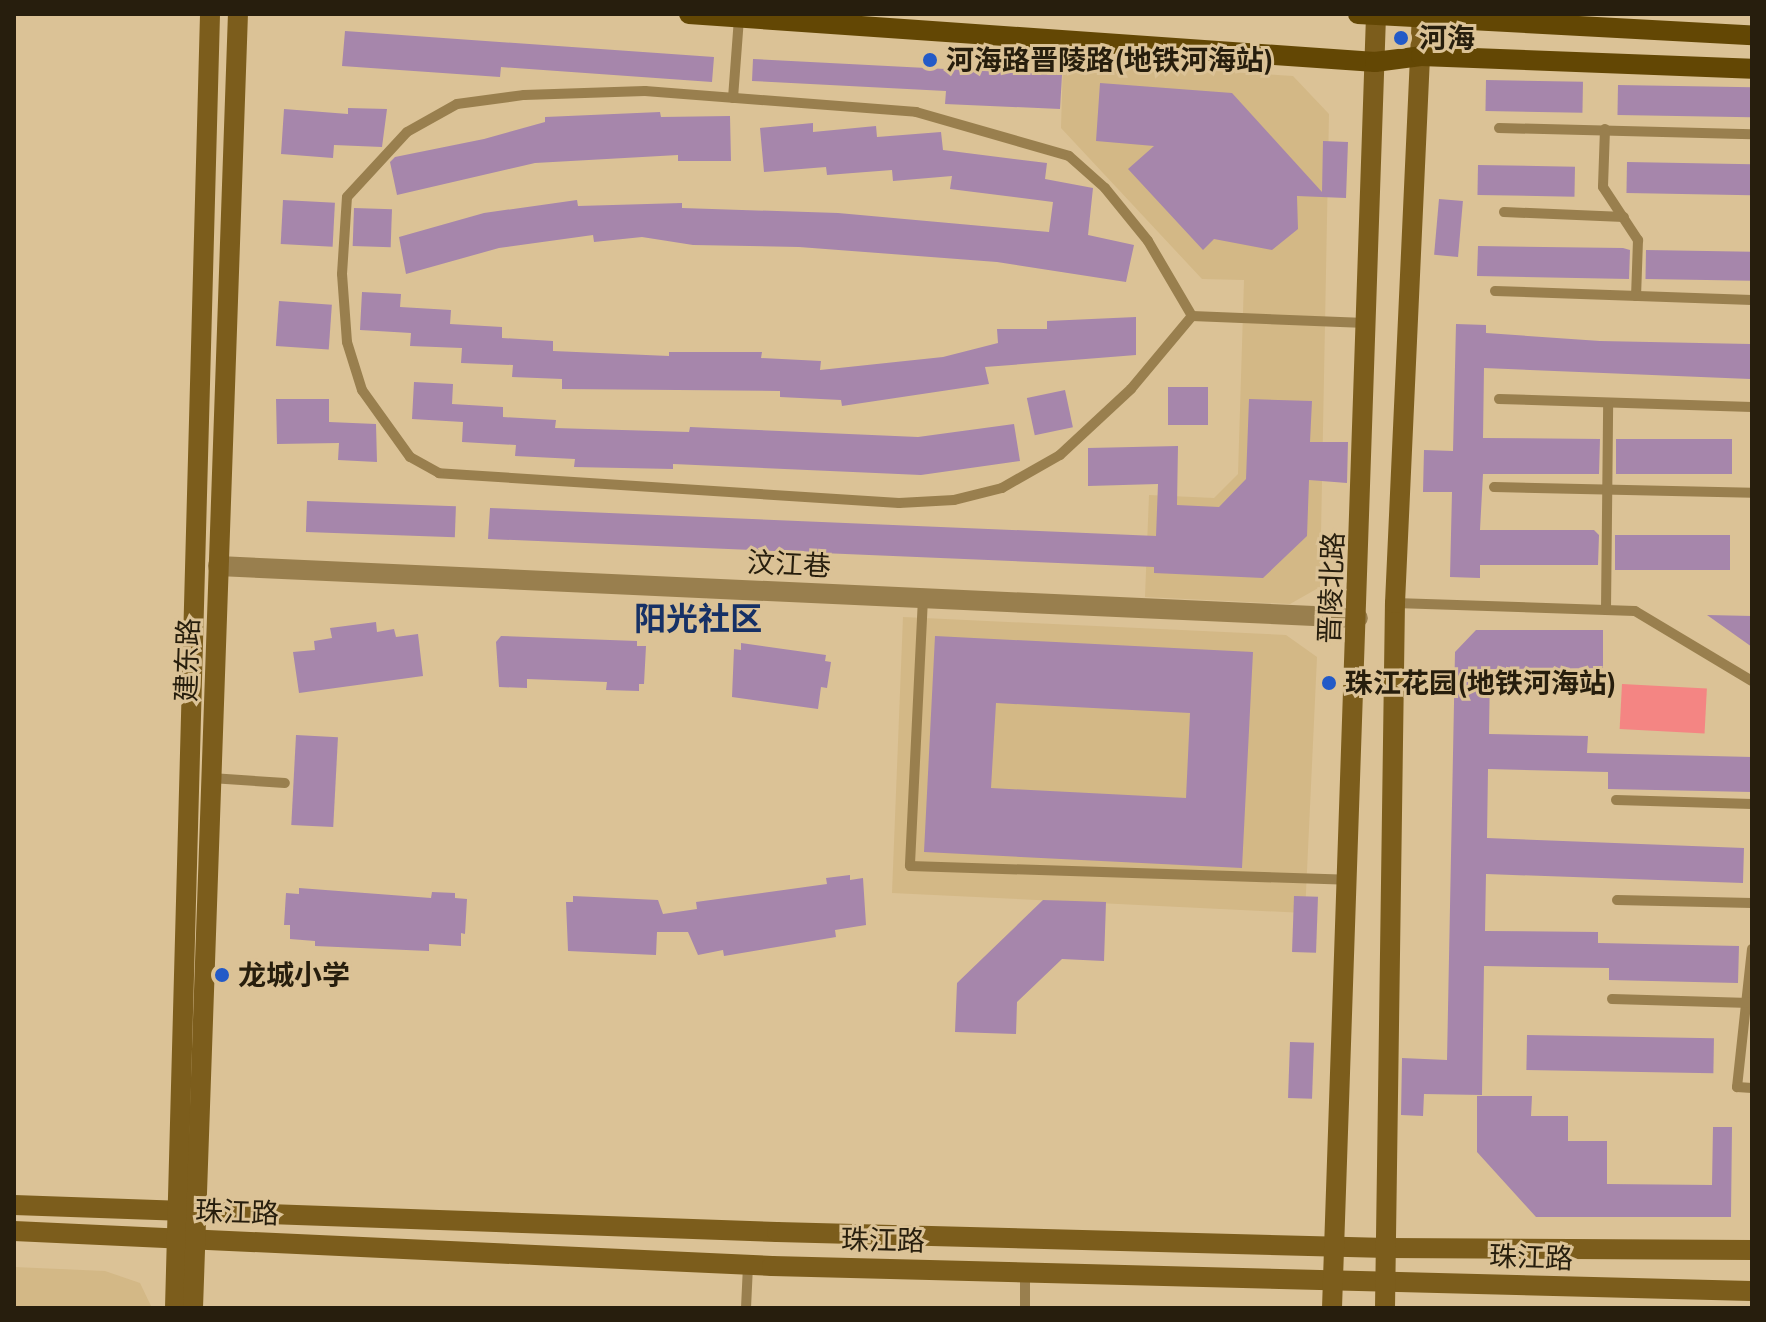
<!DOCTYPE html>
<meta charset="utf-8">
<style>
body{margin:0}
#map{position:relative;width:1766px;height:1322px;overflow:hidden;background:#dbc296;font-family:Mulish,"Noto Sans SC",sans-serif}
div>[style]{position:absolute}
[style*='--x']{left:calc(var(--x)*1px);top:calc(var(--y)*1px);width:calc(var(--w)*1px);rotate:calc(var(--a)*1deg)}
.built>*{inset:0;background:#d3b886}
.green>*{inset:0;background:#f48583;transform-origin:0 0}
.building>*{inset:0;background:#a686ab;transform-origin:0 0}
.lane>*{height:10px;margin:-5px;padding:0 5px;transform-origin:5px;border-radius:5px;background:#997f4e}
.street>*{height:20px;margin:-10px;padding:0 10px;transform-origin:10px;border-radius:10px;background:#997f4e}
.secondary>*{height:20px;margin:-10px;padding:0 10px;transform-origin:10px;border-radius:10px;background:#7c5d1c}
.primary>*{height:20px;margin:-10px;padding:0 10px;transform-origin:10px;border-radius:10px;background:#634704}
.dots>*{width:22px;height:22px;translate:-50% -50%;box-sizing:border-box;border:4px solid #dbc296;border-radius:50%}
span{translate:-50% -50%;white-space:nowrap;text-align:center;line-height:1.15;-webkit-text-stroke:6px #dbc296;paint-order:stroke}
.poi-label{font-size:28px;color:#271e0d;font-weight:700}
.left{translate:0 -50%;text-align:left}
.street-label{font-size:28px;color:#271e0d}
.quarter-label{font-size:32px;color:#163166;font-weight:700}
.frame{position:absolute;inset:0;border:16px solid #271e0d;pointer-events:none}
</style>
<div id="map">
<div class="built">
<i style="clip-path:polygon(1063px 61px,1293px 76px,1329px 114px,1320px 587px,1290px 604px,1145px 597px,1149px 495px,1214px 498px,1238px 474px,1244px 280px,1202px 279px,1061px 128px)"></i>
<i style="clip-path:polygon(903px 617px,1286px 635px,1317px 657px,1305px 913px,892px 893px)"></i>
<i style="clip-path:polygon(14px 1267px,105px 1271px,140px 1283px,152px 1308px,14px 1308px)"></i>
</div>
<div class="green">
<i style="left:1622px;top:684px;width:85px;height:45px;rotate:3deg"></i>
</div>
<div class="building">
<i style="clip-path:polygon(345px 31px,714px 57px,712px 82px,501px 67px,500px 77px,342px 66px)"></i>
<i style="clip-path:polygon(753px 59px,1062px 75px,1060px 109px,945px 104px,946px 91px,752px 81px)"></i>
<i style="left:1486px;top:80px;width:97px;height:31px;rotate:1deg"></i>
<i style="clip-path:polygon(1100px 83px,1232px 93px,1322px 192px,1323px 141px,1348px 142px,1346px 198px,1297px 196px,1298px 229px,1272px 250px,1214px 239px,1203px 250px,1128px 169px,1154px 146px,1096px 141px)"></i>
<i style="left:1618px;top:85px;width:134px;height:30px;rotate:1deg"></i>
<i style="clip-path:polygon(348px 108px,387px 109px,382px 147px,334px 145px,333px 158px,281px 154px,284px 109px,348px 114px)"></i>
<i style="clip-path:polygon(660px 112px,661px 117px,730px 116px,731px 161px,678px 161px,678px 155px,535px 163px,397px 195px,390px 162px,395px 157px,484px 139px,545px 122px,545px 117px)"></i>
<i style="clip-path:polygon(813px 123px,813px 132px,876px 126px,877px 137px,941px 132px,943px 150px,1047px 163px,1045px 179px,1093px 188px,1088px 235px,1134px 245px,1126px 282px,997px 262px,799px 247px,693px 245px,642px 237px,594px 242px,593px 235px,499px 248px,406px 274px,399px 237px,484px 213px,577px 200px,578px 206px,682px 203px,682px 208px,838px 213px,1049px 232px,1053px 202px,950px 189px,952px 176px,893px 181px,892px 170px,827px 175px,826px 167px,764px 172px,760px 128px)"></i>
<i style="left:1627px;top:162px;width:125px;height:31px;rotate:1deg"></i>
<i style="left:1478px;top:165px;width:97px;height:30px;rotate:1deg"></i>
<i style="left:1439px;top:199px;width:24px;height:56px;rotate:5deg"></i>
<i style="left:283px;top:200px;width:52px;height:44px;rotate:3deg"></i>
<i style="left:354px;top:208px;width:38px;height:38px;rotate:2deg"></i>
<i style="clip-path:polygon(1478px 246px,1623px 248px,1630px 250px,1629px 279px,1477px 276px)"></i>
<i style="left:1646px;top:250px;width:106px;height:29px;rotate:1deg"></i>
<i style="clip-path:polygon(362px 292px,401px 294px,400px 307px,451px 310px,450px 324px,502px 327px,502px 338px,553px 341px,553px 351px,669px 356px,669px 352px,762px 352px,761px 358px,821px 361px,820px 370px,943px 357px,998px 343px,997px 329px,1047px 329px,1047px 321px,1136px 317px,1136px 355px,985px 367px,989px 384px,842px 406px,841px 400px,780px 397px,780px 391px,562px 389px,562px 379px,512px 377px,513px 365px,461px 363px,462px 348px,410px 346px,411px 333px,360px 330px)"></i>
<i style="left:279px;top:301px;width:53px;height:45px;rotate:4deg"></i>
<i style="clip-path:polygon(1456px 324px,1486px 325px,1486px 333px,1600px 341px,1750px 344px,1750px 379px,1484px 368px,1483px 438px,1600px 439px,1599px 474px,1483px 474px,1480px 530px,1594px 530px,1599px 535px,1598px 565px,1480px 565px,1480px 578px,1450px 577px,1452px 492px,1423px 492px,1424px 450px,1453px 451px)"></i>
<i style="clip-path:polygon(414px 382px,453px 384px,452px 404px,503px 407px,503px 417px,556px 420px,555px 428px,689px 432px,690px 427px,918px 437px,1014px 424px,1020px 461px,921px 475px,673px 464px,673px 469px,574px 467px,575px 459px,515px 456px,516px 445px,462px 442px,463px 422px,412px 419px)"></i>
<i style="left:1208px;top:387px;width:38px;height:40px;rotate:90deg"></i>
<i style="left:1065px;top:390px;width:38px;height:39px;rotate:78deg"></i>
<i style="clip-path:polygon(276px 399px,329px 399px,329px 422px,376px 424px,377px 462px,338px 460px,339px 443px,277px 444px)"></i>
<i style="clip-path:polygon(1249px 399px,1312px 401px,1310px 442px,1348px 442px,1347px 483px,1309px 480px,1307px 536px,1263px 578px,1154px 573px,1154px 567px,488px 539px,490px 508px,1156px 536px,1158px 484px,1088px 486px,1088px 448px,1178px 446px,1177px 505px,1219px 507px,1246px 479px)"></i>
<i style="left:1616px;top:439px;width:116px;height:35px"></i>
<i style="left:307px;top:501px;width:149px;height:31px;rotate:2deg"></i>
<i style="left:1615px;top:535px;width:115px;height:35px"></i>
<i style="clip-path:polygon(1707px 615px,1752px 616px,1752px 647px)"></i>
<i style="clip-path:polygon(376px 622px,377px 632px,394px 629px,396px 637px,418px 634px,423px 676px,299px 693px,293px 652px,315px 650px,314px 641px,332px 638px,330px 628px)"></i>
<i style="clip-path:polygon(1476px 630px,1603px 630px,1603px 668px,1490px 669px,1489px 734px,1588px 736px,1587px 753px,1752px 757px,1752px 792px,1608px 789px,1608px 772px,1488px 769px,1487px 838px,1744px 848px,1743px 883px,1486px 874px,1485px 931px,1598px 932px,1598px 943px,1739px 946px,1738px 983px,1609px 980px,1609px 968px,1484px 966px,1482px 1095px,1424px 1094px,1423px 1116px,1401px 1115px,1402px 1058px,1447px 1060px,1455px 652px)"></i>
<i style="clip-path:polygon(501px 636px,637px 641px,637px 646px,646px 646px,644px 684px,639px 684px,639px 691px,606px 690px,607px 682px,527px 679px,527px 688px,499px 687px,496px 642px)"></i>
<i style="clip-path:polygon(evenodd,935px 636px,1253px 652px,1242px 868px,924px 852px,935px 636px,996px 703px,1190px 713px,1186px 798px,991px 788px,996px 703px)"></i>
<i style="clip-path:polygon(741px 643px,826px 655px,825px 661px,831px 662px,827px 688px,821px 687px,818px 709px,732px 697px,734px 649px,741px 650px)"></i>
<i style="left:296px;top:735px;width:42px;height:90px;rotate:3deg"></i>
<i style="clip-path:polygon(850px 875px,850px 880px,863px 878px,866px 925px,835px 930px,836px 937px,724px 956px,723px 950px,698px 955px,688px 932px,657px 932px,656px 955px,568px 951px,566px 902px,573px 902px,573px 896px,658px 900px,663px 914px,697px 909px,696px 902px,827px 884px,826px 878px)"></i>
<i style="clip-path:polygon(299px 888px,431px 898px,432px 892px,455px 893px,455px 898px,467px 899px,465px 934px,461px 933px,461px 946px,429px 944px,429px 951px,315px 946px,315px 941px,290px 939px,290px 925px,284px 925px,286px 893px,299px 894px)"></i>
<i style="left:1294px;top:896px;width:24px;height:56px;rotate:2deg"></i>
<i style="clip-path:polygon(1043px 900px,1106px 902px,1104px 961px,1062px 959px,1017px 1002px,1016px 1034px,955px 1032px,957px 983px)"></i>
<i style="left:1527px;top:1035px;width:187px;height:35px;rotate:1deg"></i>
<i style="left:1290px;top:1042px;width:24px;height:56px;rotate:2deg"></i>
<i style="clip-path:polygon(1477px 1096px,1532px 1096px,1531px 1116px,1568px 1116px,1568px 1141px,1607px 1141px,1607px 1184px,1712px 1185px,1713px 1127px,1732px 1127px,1731px 1217px,1536px 1217px,1477px 1152px)"></i>
</div>
<div class="lane">
<i style="--x:645;--y:91;--w:272;--a:4.4"></i>
<i style="--x:916;--y:112;--w:159;--a:16"></i>
<i style="--x:1069;--y:156;--w:48;--a:41.6"></i>
<i style="--x:1105;--y:188;--w:68;--a:50.9"></i>
<i style="--x:1148;--y:241;--w:87;--a:59.6"></i>
<i style="--x:1192;--y:316;--w:95;--a:129.9"></i>
<i style="--x:1131;--y:389;--w:97;--a:137.1"></i>
<i style="--x:1060;--y:455;--w:67;--a:150.4"></i>
<i style="--x:1002;--y:488;--w:49;--a:166"></i>
<i style="--x:954;--y:500;--w:55;--a:176.9"></i>
<i style="--x:899;--y:503;--w:461;--a:-176.3"></i>
<i style="--x:439;--y:473;--w:33;--a:-151"></i>
<i style="--x:410;--y:457;--w:82;--a:-125.6"></i>
<i style="--x:362;--y:390;--w:50;--a:-107.4"></i>
<i style="--x:347;--y:342;--w:68;--a:-94.2"></i>
<i style="--x:342;--y:274;--w:77;--a:-86.3"></i>
<i style="--x:347;--y:197;--w:88;--a:-47.3"></i>
<i style="--x:407;--y:132;--w:57;--a:-29.2"></i>
<i style="--x:457;--y:104;--w:68;--a:-7.7"></i>
<i style="--x:524;--y:95;--w:121;--a:-1.9"></i>
<i style="--x:733;--y:98;--w:80;--a:-85.7"></i>
<i style="--x:1499;--y:128;--w:253;--a:1.4"></i>
<i style="--x:1605;--y:129;--w:58;--a:92"></i>
<i style="--x:1603;--y:187;--w:64;--a:56.6"></i>
<i style="--x:1638;--y:240;--w:56;--a:92"></i>
<i style="--x:1504;--y:212;--w:120;--a:2.4"></i>
<i style="--x:1495;--y:291;--w:257;--a:2"></i>
<i style="--x:1192;--y:316;--w:174;--a:2.3"></i>
<i style="--x:1499;--y:399;--w:253;--a:1.8"></i>
<i style="--x:1494;--y:487;--w:258;--a:1.3"></i>
<i style="--x:923;--y:598;--w:268;--a:92.8"></i>
<i style="--x:910;--y:866;--w:438;--a:1.8"></i>
<i style="--x:1395;--y:603;--w:240;--a:1.9"></i>
<i style="--x:1635;--y:611;--w:136;--a:30.9"></i>
<i style="--x:1606;--y:610;--w:206;--a:-89.4"></i>
<i style="--x:211;--y:778;--w:74;--a:3.9"></i>
<i style="--x:1616;--y:800;--w:136;--a:1.7"></i>
<i style="--x:1617;--y:900;--w:135;--a:1.3"></i>
<i style="--x:1752;--y:949;--w:139;--a:96.2"></i>
<i style="--x:1737;--y:1087;--w:15;--a:4"></i>
<i style="--x:1612;--y:999;--w:138;--a:1.7"></i>
<i style="--x:746;--y:1308;--w:43;--a:-87.3"></i>
<i style="--x:1025;--y:1308;--w:36;--a:-90"></i>
</div>
<div class="street">
<i style="--x:218;--y:566;--w:1141;--a:2.61"></i>
</div>
<div class="secondary">
<i style="--x:14;--y:1205;--w:763;--a:2.03"></i>
<i style="--x:777;--y:1232;--w:610;--a:1.5"></i>
<i style="--x:1387;--y:1248;--w:365;--a:0.3"></i>
<i style="--x:14;--y:1231;--w:759;--a:2.64"></i>
<i style="--x:772;--y:1266;--w:980;--a:1.46"></i>
<i style="--x:175;--y:1308;--w:1294;--a:-88.45"></i>
<i style="--x:193;--y:1308;--w:1295;--a:-88.01"></i>
<i style="--x:1332;--y:1308;--w:1295;--a:-88.05"></i>
<i style="--x:1385;--y:1308;--w:705;--a:-89.19"></i>
<i style="--x:1395;--y:603;--w:590;--a:-87.38"></i>
</div>
<div class="primary">
<i style="--x:689;--y:14;--w:688;--a:4"></i>
<i style="--x:1375;--y:62;--w:46;--a:-7.4"></i>
<i style="--x:1421;--y:56;--w:331;--a:2.2"></i>
<i style="--x:1358;--y:14;--w:395;--a:3.1"></i>
</div>
<div class="dots">
<i style="left:1401px;top:38px;background:#235ac7"></i>
<i style="left:930px;top:60px;background:#235ac7"></i>
<i style="left:1329px;top:683px;background:#235ac7"></i>
<i style="left:222px;top:975px;background:#235ac7"></i>
</div>
<div class="poi-label">
<span class="left" style="left:1419px;top:38px">河海</span>
<span class="left" style="left:946px;top:60px">河海路晋陵路(地铁河海站)</span>
<span class="left" style="left:1345px;top:683px">珠江花园(地铁河海站)</span>
<span class="left" style="left:238px;top:975px">龙城小学</span>
</div>
<div class="street-label">
<span style="left:789px;top:564px;rotate:3deg">汶江巷</span>
<span style="left:1331px;top:588px;rotate:-88deg">晋陵北路</span>
<span style="left:187px;top:660px;rotate:-88deg">建东路</span>
<span style="left:237px;top:1212px;rotate:2deg">珠江路</span>
<span style="left:883px;top:1240px;rotate:1deg">珠江路</span>
<span style="left:1531px;top:1257px;rotate:2deg">珠江路</span>
</div>
<div class="quarter-label">
<span style="left:698px;top:618px">阳光社区</span>
</div>
<div class="frame"></div>
</div>
